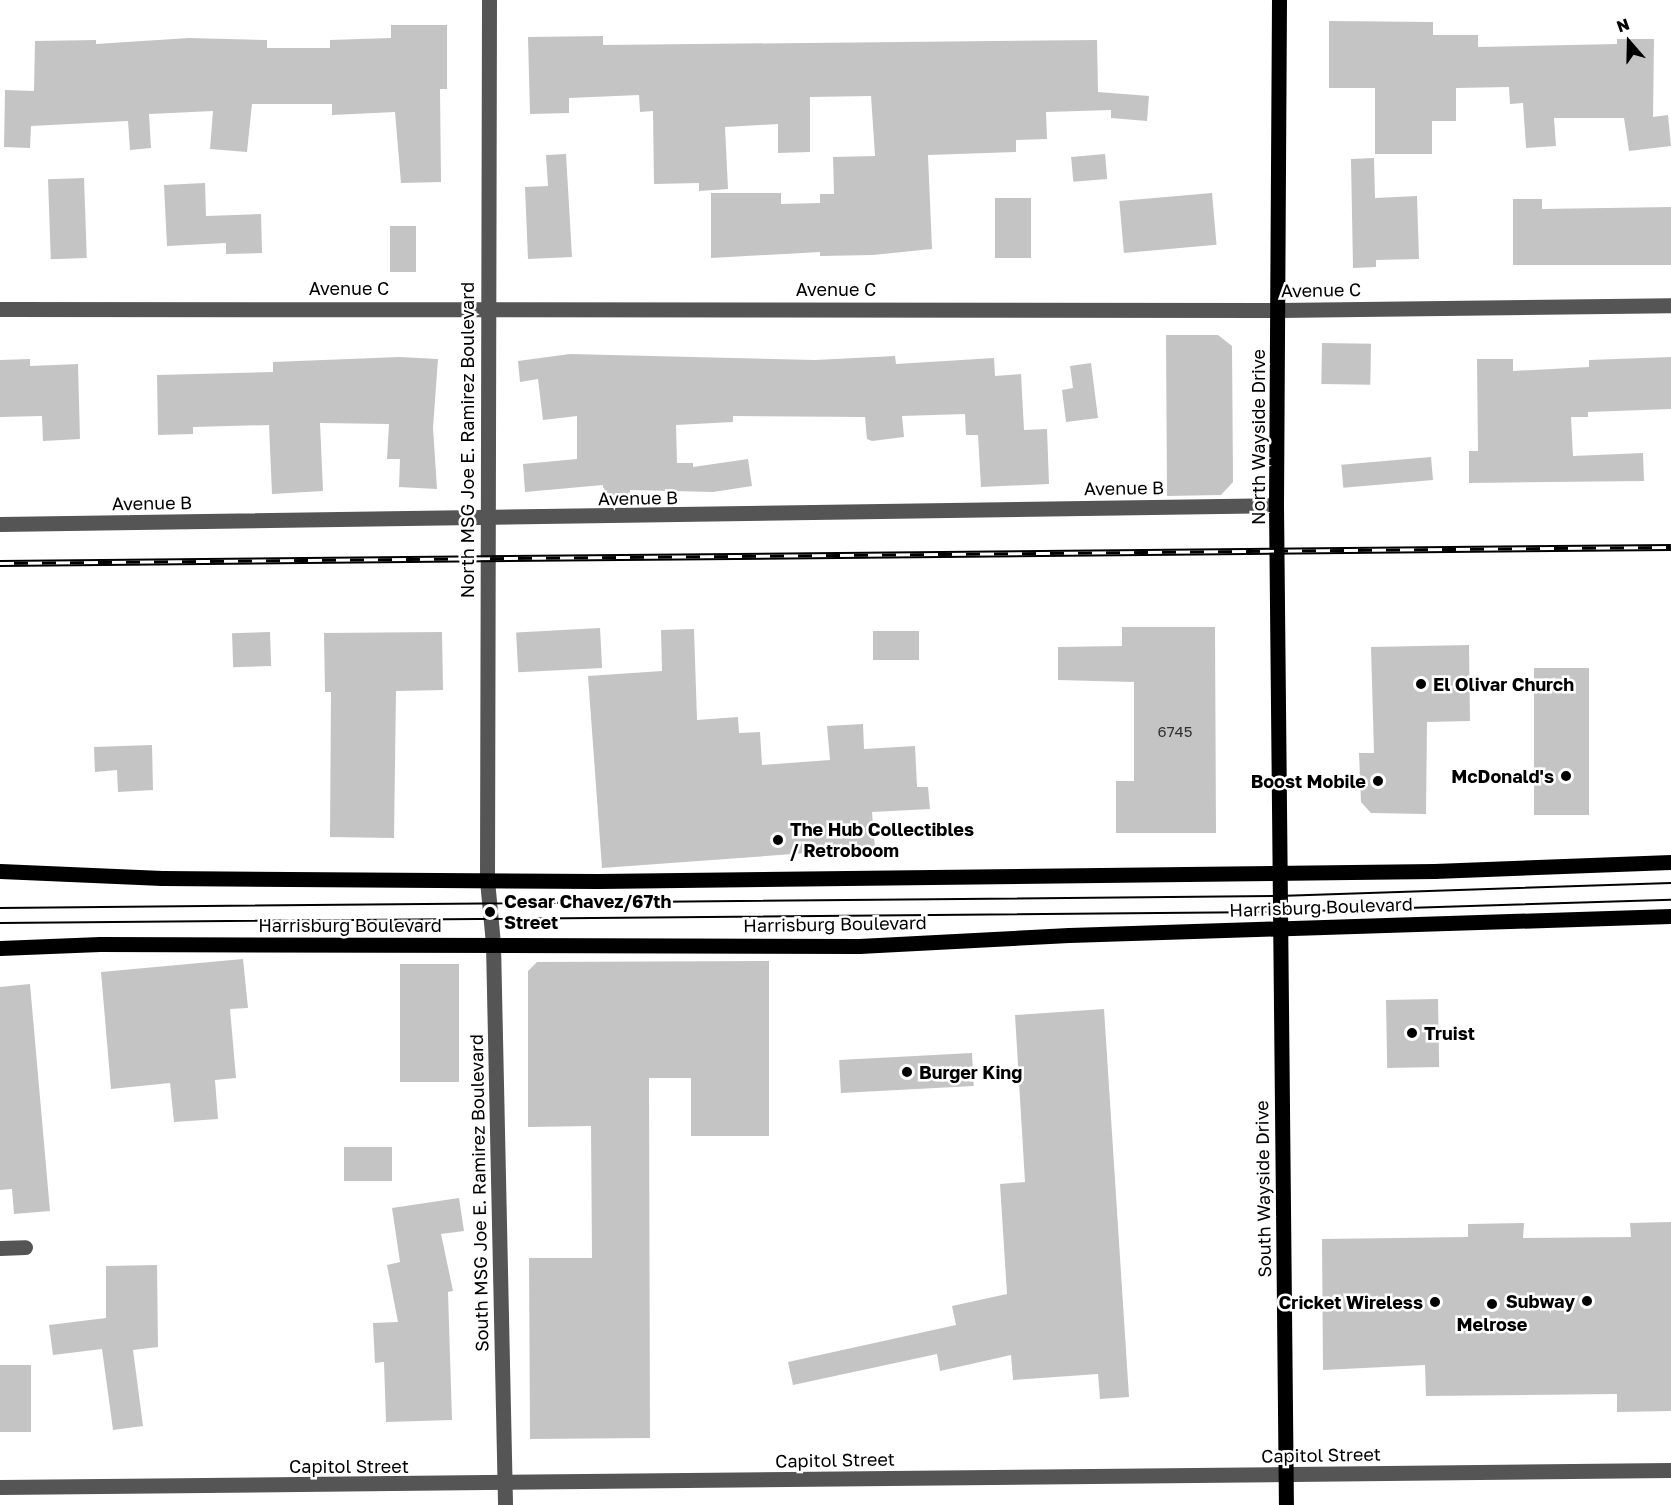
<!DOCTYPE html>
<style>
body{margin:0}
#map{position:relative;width:1671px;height:1505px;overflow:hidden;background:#fff;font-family:"Golos Text",sans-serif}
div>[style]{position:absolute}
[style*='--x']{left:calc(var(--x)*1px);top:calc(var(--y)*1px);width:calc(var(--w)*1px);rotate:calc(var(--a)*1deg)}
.building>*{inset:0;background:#c4c4c4;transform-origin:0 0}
.minor>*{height:15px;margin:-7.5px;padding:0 7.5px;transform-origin:7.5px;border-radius:7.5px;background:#555}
.major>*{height:15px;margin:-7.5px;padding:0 7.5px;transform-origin:7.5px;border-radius:7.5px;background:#000}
.tram>*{height:1.5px;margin:-0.75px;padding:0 0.75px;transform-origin:0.75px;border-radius:0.75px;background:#000}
.rail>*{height:7px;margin-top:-3.5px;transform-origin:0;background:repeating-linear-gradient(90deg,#fff 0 14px,#000 0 28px);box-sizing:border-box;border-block:2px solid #000}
.dots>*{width:16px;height:16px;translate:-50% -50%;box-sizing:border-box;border:3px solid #fff;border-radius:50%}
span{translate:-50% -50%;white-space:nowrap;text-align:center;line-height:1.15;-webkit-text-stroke:5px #fff;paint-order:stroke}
.number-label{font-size:15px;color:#313131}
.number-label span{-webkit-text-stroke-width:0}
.street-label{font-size:18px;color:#000}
.poi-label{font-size:18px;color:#000;font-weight:700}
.left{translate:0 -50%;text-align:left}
.right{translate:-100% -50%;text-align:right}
.north{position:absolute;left:1599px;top:12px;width:60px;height:60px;-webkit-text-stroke:4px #fff;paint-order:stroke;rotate:340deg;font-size:16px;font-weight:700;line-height:24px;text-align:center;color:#000}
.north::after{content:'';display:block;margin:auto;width:21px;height:27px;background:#000;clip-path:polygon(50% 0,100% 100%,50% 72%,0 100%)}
</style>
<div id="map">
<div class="building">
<i style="clip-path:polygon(1329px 21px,1433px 22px,1433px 35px,1478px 35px,1478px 47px,1617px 44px,1617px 39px,1654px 39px,1653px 117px,1668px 115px,1671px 146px,1629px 151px,1624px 118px,1554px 118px,1556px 146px,1526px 148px,1523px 103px,1510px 104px,1509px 87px,1456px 88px,1456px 121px,1432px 121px,1432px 154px,1375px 154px,1375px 88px,1329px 88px)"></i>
<i style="clip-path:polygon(391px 25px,447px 25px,447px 89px,440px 89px,441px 182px,401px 183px,395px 112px,332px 115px,332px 104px,252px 104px,247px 152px,210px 149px,213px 111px,149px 114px,151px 148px,130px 150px,128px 121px,31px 126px,30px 148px,4px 147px,5px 90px,34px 91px,35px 41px,96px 40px,96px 44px,189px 38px,267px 40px,267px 48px,330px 48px,330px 40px,391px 38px)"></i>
<i style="clip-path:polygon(603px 36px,603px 45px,1097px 40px,1098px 92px,1149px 96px,1147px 121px,1111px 118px,1111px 110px,1046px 112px,1047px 139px,1016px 140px,1016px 152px,928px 155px,932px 249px,873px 255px,820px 256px,820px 252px,711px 258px,711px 193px,781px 193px,781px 204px,820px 203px,820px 194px,834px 194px,833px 157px,875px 156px,871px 96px,810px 97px,810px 152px,778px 153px,778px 124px,725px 127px,728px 189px,699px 191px,699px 183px,654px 184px,653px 111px,640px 112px,639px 95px,569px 98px,569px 113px,530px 114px,528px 37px)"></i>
<i style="clip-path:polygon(566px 154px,572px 257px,528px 259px,525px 187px,548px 186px,546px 155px)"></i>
<i style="left:1105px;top:154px;width:25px;height:34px;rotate:85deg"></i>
<i style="clip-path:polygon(1374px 158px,1375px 198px,1417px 196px,1419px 259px,1376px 260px,1376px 267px,1353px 268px,1351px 159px)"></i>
<i style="left:84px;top:178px;width:80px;height:36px;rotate:88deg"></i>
<i style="clip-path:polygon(205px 183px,206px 216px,261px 214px,262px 253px,226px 254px,226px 243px,167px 246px,164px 185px)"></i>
<i style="left:1212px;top:193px;width:52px;height:93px;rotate:85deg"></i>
<i style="left:995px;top:198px;width:36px;height:60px"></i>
<i style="clip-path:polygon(1513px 199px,1542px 199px,1542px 209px,1671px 207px,1671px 265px,1513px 265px)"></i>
<i style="left:390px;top:226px;width:26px;height:46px"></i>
<i style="clip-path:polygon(1166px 335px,1218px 335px,1232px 346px,1233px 482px,1221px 495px,1167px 496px)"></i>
<i style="left:1322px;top:343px;width:49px;height:41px;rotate:1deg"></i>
<i style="clip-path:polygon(570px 354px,815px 360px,895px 356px,896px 364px,994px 358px,995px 376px,1021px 374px,1024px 430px,1047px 429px,1049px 484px,981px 487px,978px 435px,966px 435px,965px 414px,902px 416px,904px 437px,872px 441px,867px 439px,865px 417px,733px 416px,733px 422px,676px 425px,677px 463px,693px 463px,693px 467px,748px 459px,752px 486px,713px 492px,630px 490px,630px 495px,603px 495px,603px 485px,525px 492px,523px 464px,577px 459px,577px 416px,543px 420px,538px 379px,520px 382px,518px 361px)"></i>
<i style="clip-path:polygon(399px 357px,438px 359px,433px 428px,437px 489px,399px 487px,400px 459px,387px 459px,389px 424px,320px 423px,323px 491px,272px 494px,269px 425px,193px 427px,193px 434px,158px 435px,157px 375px,273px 372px,273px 362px)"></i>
<i style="clip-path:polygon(1671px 357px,1671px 409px,1588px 412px,1588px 417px,1571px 417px,1573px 456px,1643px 453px,1644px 481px,1469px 483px,1469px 451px,1478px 451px,1477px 359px,1513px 359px,1513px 371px,1589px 367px,1589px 360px)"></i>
<i style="clip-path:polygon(30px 359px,30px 366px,78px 364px,80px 439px,43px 441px,42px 416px,0 417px,0 360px)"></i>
<i style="clip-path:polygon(1091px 363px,1098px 418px,1066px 422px,1062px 390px,1073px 388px,1070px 366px)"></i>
<i style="left:1431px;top:457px;width:23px;height:90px;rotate:85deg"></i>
<i style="clip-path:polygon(1122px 627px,1215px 627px,1216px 833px,1116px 833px,1116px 781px,1134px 781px,1134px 682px,1058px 680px,1058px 647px,1122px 646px)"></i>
<i style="left:600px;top:628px;width:40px;height:84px;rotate:87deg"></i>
<i style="clip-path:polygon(694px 629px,697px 720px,738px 717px,739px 733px,760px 732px,762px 765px,830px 760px,827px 726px,863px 724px,864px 749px,915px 746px,917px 787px,928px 787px,930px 809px,872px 812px,875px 848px,602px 868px,588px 676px,662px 671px,661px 630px)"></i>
<i style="left:919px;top:631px;width:29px;height:46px;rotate:90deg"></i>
<i style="left:270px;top:632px;width:34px;height:38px;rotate:88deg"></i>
<i style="clip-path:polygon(442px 632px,443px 690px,396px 691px,394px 838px,330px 837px,331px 692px,325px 692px,324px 633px)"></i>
<i style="clip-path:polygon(1469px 645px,1470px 721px,1427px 722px,1426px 814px,1371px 813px,1361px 802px,1359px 753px,1374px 753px,1371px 647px)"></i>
<i style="left:1534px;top:668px;width:55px;height:147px"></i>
<i style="clip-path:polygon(152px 745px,153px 790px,118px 792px,117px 770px,95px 772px,94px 747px)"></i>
<i style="clip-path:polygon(243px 959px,248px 1008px,230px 1009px,236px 1078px,215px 1080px,218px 1119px,174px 1122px,170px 1083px,111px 1089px,101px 972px)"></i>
<i style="clip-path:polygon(769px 961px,769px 1136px,691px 1136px,691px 1078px,649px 1078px,650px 1438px,530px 1439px,529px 1258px,592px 1258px,591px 1126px,528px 1127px,528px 971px,537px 962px)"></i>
<i style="left:400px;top:964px;width:59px;height:118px"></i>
<i style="clip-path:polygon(30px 984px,50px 1211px,14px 1214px,12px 1189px,0 1190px,0 987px)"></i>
<i style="left:1438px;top:999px;width:68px;height:52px;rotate:89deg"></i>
<i style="clip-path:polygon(1104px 1009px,1129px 1397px,1100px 1399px,1098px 1374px,1013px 1380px,1011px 1355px,940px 1371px,937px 1354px,793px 1385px,788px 1362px,956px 1325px,952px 1306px,1007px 1294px,1000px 1184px,1025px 1182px,1015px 1015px)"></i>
<i style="left:972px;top:1053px;width:33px;height:133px;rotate:87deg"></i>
<i style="left:344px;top:1147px;width:48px;height:34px"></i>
<i style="clip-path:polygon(459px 1198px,464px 1231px,441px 1234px,453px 1291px,448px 1292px,452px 1420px,386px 1422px,384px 1362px,375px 1363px,373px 1323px,398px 1322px,387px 1265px,400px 1262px,392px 1208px)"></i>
<i style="clip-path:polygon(1671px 1222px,1671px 1411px,1617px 1412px,1617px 1394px,1426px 1396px,1425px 1365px,1323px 1370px,1322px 1239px,1468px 1237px,1468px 1224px,1524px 1223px,1523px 1238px,1631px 1237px,1630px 1223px)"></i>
<i style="clip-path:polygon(157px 1265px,158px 1347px,133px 1350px,143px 1426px,113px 1430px,102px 1349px,53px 1355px,49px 1325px,106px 1318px,106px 1266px)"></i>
<i style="left:0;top:1365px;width:31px;height:67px"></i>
</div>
<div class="minor">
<i style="--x:489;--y:0;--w:880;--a:90.13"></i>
<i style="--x:487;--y:880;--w:64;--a:84.6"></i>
<i style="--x:493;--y:944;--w:561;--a:88.77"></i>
<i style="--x:0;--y:309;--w:1278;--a:0.04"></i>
<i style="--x:1278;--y:310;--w:393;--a:-0.7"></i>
<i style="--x:0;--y:524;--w:1276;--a:-0.85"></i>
<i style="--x:0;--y:1248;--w:25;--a:-2"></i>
<i style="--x:0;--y:1487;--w:1671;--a:-0.58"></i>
</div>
<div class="major">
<i style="--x:1279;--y:0;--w:505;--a:90.34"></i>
<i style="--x:1276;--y:505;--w:1000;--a:89.43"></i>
<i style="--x:0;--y:871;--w:162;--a:2.5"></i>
<i style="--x:162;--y:878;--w:436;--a:0.4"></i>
<i style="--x:598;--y:881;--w:836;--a:-0.69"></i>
<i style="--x:1434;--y:871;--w:237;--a:-2.2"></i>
<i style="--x:0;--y:948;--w:100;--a:-2.3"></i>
<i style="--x:100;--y:944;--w:759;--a:0.15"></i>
<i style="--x:859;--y:946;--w:210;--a:-3"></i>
<i style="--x:1069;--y:935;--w:602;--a:-1.81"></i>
</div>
<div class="tram">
<i style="--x:0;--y:908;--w:1279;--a:-0.54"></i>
<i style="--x:1279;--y:896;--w:392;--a:-1.9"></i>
<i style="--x:0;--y:923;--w:1279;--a:-0.49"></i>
<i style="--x:1279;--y:912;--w:392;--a:-1.8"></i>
</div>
<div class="rail">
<i style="--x:0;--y:563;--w:1671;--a:-0.55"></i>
</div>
<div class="dots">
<i style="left:1421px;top:684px;background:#000"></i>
<i style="left:1566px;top:776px;background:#000"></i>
<i style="left:1378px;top:781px;background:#000"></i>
<i style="left:778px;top:840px;background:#000"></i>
<i style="left:490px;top:912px;background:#000"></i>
<i style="left:1412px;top:1033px;background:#000"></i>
<i style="left:907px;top:1072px;background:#000"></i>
<i style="left:1587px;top:1301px;background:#000"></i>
<i style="left:1435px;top:1302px;background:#000"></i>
<i style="left:1492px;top:1304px;background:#000"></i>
</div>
<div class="number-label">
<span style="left:1175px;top:732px">6745</span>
</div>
<div class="street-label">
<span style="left:349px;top:288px">Avenue C</span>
<span style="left:836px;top:289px">Avenue C</span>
<span style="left:1321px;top:290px;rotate:-1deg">Avenue C</span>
<span style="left:1258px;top:437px;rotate:-90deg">North Wayside Drive</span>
<span style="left:467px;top:440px;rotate:-90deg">North MSG Joe E. Ramirez Boulevard</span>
<span style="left:1124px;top:488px;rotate:-1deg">Avenue B</span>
<span style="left:638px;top:498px;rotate:-1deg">Avenue B</span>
<span style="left:152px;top:503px;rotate:-1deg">Avenue B</span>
<span style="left:1321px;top:907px;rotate:-2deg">Harrisburg Boulevard</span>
<span style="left:835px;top:924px;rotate:-1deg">Harrisburg Boulevard</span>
<span style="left:350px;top:925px">Harrisburg Boulevard</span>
<span style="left:1263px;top:1189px;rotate:-91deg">South Wayside Drive</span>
<span style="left:479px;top:1193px;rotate:-91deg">South MSG Joe E. Ramirez Boulevard</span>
<span style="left:1321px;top:1455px;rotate:-1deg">Capitol Street</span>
<span style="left:835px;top:1460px;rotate:-1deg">Capitol Street</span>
<span style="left:349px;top:1466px">Capitol Street</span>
</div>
<div class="poi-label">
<span class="left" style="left:1433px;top:684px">El Olivar Church</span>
<span class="right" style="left:1554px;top:776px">McDonald's</span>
<span class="right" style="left:1366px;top:781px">Boost Mobile</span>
<span class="left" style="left:790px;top:840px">The Hub Collectibles<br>/ Retroboom</span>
<span class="left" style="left:504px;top:912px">Cesar Chavez/67th<br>Street</span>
<span class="left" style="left:1424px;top:1033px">Truist</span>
<span class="left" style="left:919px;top:1072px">Burger King</span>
<span class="right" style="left:1575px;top:1301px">Subway</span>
<span class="right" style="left:1423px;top:1302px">Cricket Wireless</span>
<span style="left:1492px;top:1324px">Melrose</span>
</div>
<div class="north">N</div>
</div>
